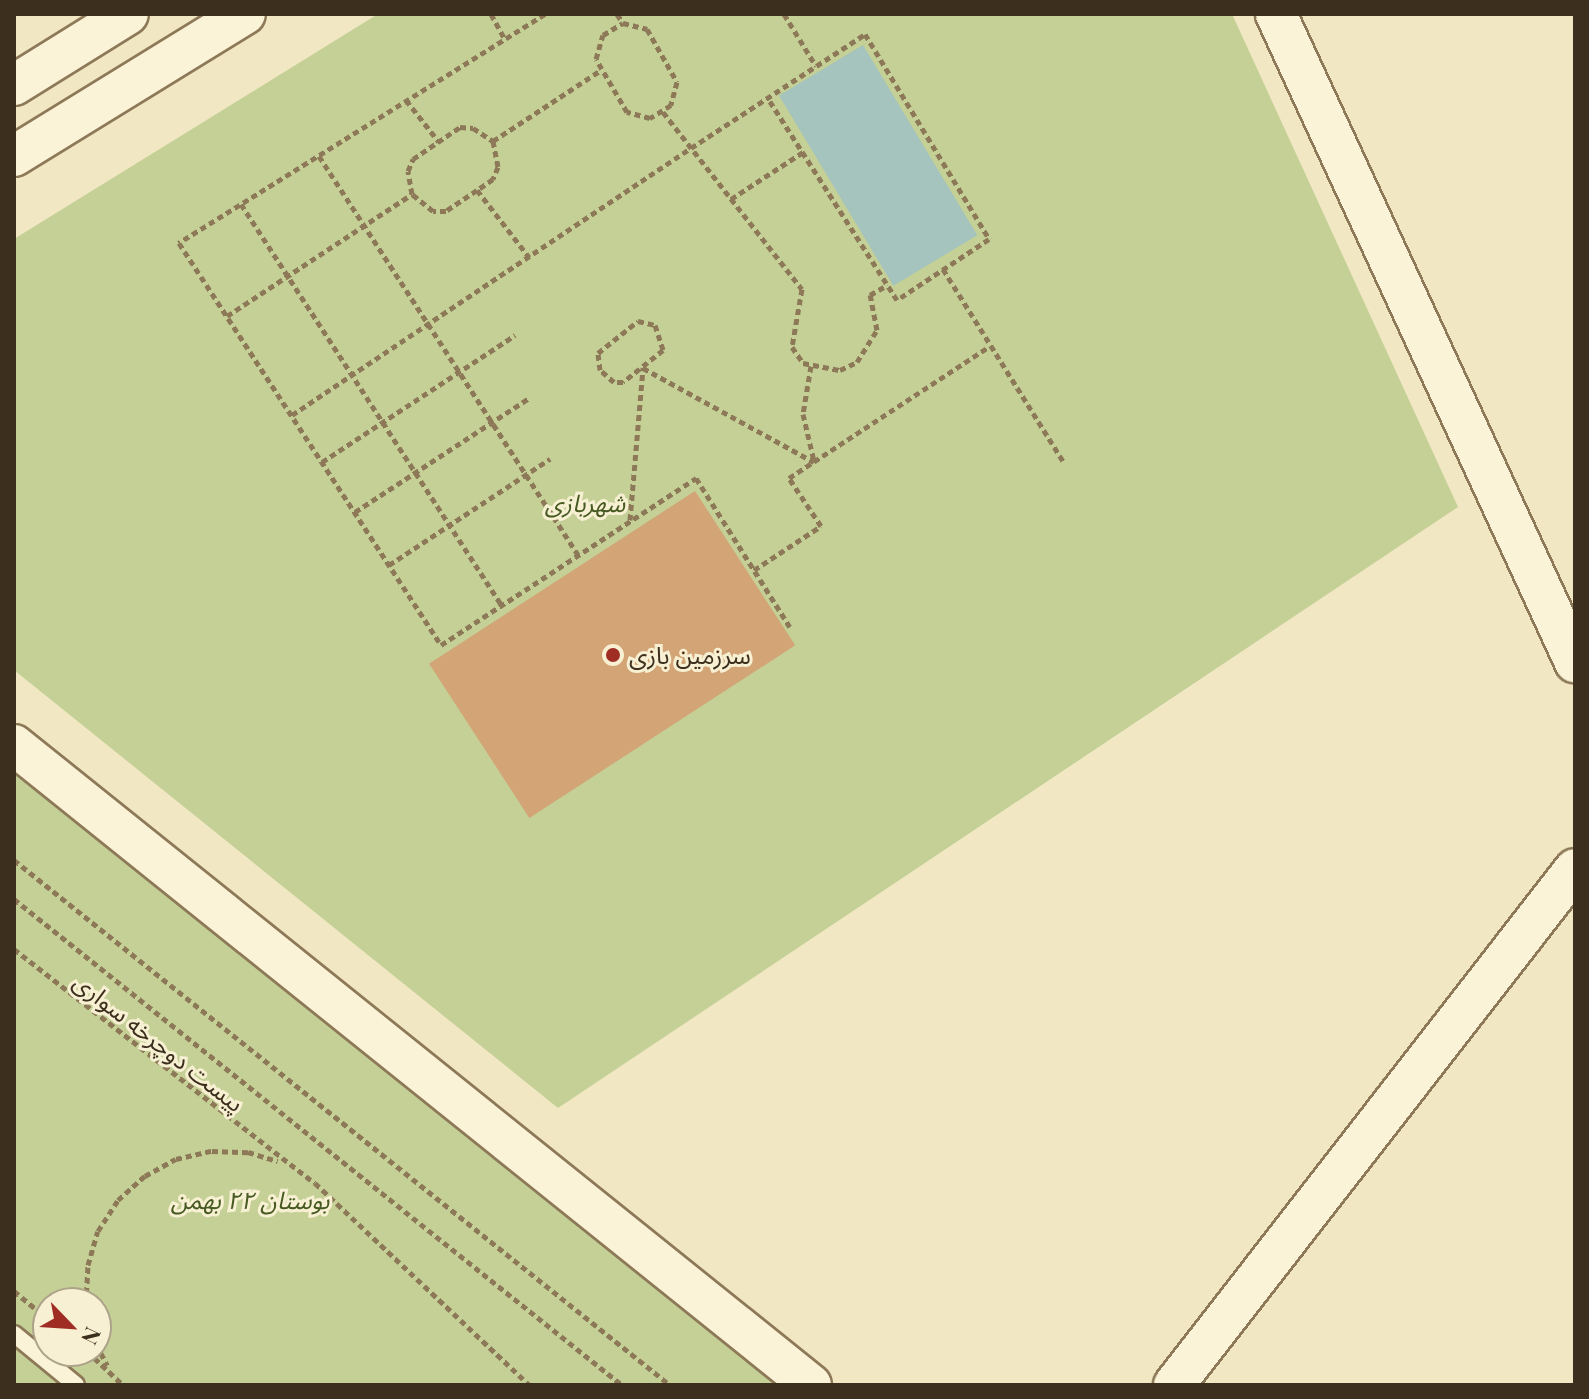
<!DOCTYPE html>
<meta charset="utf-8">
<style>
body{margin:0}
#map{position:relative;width:1589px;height:1399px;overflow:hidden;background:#f1e7c3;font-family:"Playfair Display","Noto Sans Arabic",serif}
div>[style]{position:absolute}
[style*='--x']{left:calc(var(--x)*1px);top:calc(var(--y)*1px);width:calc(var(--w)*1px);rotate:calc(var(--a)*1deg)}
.green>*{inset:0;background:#c4d096}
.water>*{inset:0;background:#a5c4bd;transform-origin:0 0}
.building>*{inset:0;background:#d2a476;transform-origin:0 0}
.path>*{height:5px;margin-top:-2.5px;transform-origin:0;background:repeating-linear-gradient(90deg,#8d7958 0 6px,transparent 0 10px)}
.roads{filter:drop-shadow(2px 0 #8d7958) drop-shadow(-2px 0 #8d7958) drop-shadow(0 2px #8d7958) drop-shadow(0 -2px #8d7958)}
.service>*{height:16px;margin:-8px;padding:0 8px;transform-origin:8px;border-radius:8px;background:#fbf3d7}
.tertiary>*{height:40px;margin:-20px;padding:0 20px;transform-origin:20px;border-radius:20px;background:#fbf3d7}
.dots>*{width:22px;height:22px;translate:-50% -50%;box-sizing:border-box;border:4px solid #f8f0d3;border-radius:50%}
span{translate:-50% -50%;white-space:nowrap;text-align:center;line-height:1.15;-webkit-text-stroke:6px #f8f0d3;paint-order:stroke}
.park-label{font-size:24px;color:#475a22;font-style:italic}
.poi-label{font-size:24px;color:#3c2f1d}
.left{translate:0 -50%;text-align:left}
.street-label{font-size:24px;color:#3c2f1d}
.frame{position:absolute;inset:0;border:16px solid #3c2f1d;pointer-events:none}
.north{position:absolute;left:32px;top:1287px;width:80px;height:80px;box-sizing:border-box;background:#f8f0d3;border:2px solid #ada38a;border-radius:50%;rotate:115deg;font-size:22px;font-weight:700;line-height:32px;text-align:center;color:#3c2f1d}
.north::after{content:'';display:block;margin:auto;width:28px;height:36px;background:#a02d24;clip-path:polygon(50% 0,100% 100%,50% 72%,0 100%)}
</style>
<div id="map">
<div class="green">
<i style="clip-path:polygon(378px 14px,1232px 14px,1458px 507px,558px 1108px,14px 670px,14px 239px)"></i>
<i style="clip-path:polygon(evenodd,14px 773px,776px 1385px,14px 1385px,14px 773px,48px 1303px,96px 1303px,96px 1351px,48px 1351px,48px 1303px)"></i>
</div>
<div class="water">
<i style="left:863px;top:45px;width:222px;height:98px;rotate:59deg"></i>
</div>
<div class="building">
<i style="left:695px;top:491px;width:184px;height:317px;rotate:57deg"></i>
</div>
<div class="path">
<i style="--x:491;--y:14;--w:29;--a:61"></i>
<i style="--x:545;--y:14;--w:432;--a:148"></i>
<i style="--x:179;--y:243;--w:480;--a:56.9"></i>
<i style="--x:441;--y:645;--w:305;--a:-33.2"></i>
<i style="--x:696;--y:478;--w:176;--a:57.8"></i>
<i style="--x:617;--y:14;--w:11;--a:56"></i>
<i style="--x:784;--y:14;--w:61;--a:58.4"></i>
<i style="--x:623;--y:23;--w:25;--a:14"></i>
<i style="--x:647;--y:29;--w:61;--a:60.5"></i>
<i style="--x:677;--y:82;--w:24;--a:105"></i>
<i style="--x:671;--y:105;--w:25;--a:148"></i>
<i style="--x:650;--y:118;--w:24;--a:-165"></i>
<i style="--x:627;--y:112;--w:61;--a:-120.3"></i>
<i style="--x:596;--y:59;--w:25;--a:-74"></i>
<i style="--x:603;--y:35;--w:23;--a:-31"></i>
<i style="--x:406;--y:100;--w:53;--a:51.8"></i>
<i style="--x:663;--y:112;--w:225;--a:51.9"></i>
<i style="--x:802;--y:289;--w:59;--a:99.8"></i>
<i style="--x:792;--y:347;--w:19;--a:55"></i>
<i style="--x:803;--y:363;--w:38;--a:11"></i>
<i style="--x:840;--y:370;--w:19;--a:-25"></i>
<i style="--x:857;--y:362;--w:38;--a:-58"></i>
<i style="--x:877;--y:330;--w:36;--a:-101"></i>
<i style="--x:870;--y:295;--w:20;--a:-30"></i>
<i style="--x:460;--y:127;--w:13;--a:4"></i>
<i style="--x:473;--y:128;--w:24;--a:33"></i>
<i style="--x:493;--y:141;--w:26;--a:79"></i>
<i style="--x:498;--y:167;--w:13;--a:113"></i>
<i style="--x:493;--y:179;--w:19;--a:145"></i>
<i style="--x:477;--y:190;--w:37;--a:146"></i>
<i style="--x:446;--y:211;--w:13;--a:180"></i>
<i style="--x:433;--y:211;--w:27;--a:-141"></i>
<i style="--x:412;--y:194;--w:23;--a:-100"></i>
<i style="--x:408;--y:171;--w:13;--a:-67"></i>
<i style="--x:413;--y:159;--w:57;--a:-34.2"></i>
<i style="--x:493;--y:141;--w:129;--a:-33.3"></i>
<i style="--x:319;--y:156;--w:476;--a:57"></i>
<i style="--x:477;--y:190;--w:85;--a:52.2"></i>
<i style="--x:731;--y:199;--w:86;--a:-33.1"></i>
<i style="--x:241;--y:204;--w:479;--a:57"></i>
<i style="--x:943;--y:269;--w:229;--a:58"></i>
<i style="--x:227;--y:316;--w:222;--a:-33.4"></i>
<i style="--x:638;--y:321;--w:17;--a:13"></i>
<i style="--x:655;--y:325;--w:26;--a:72"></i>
<i style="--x:663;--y:350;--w:51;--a:141.3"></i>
<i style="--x:623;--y:382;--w:9;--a:180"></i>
<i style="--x:614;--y:382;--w:18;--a:-139"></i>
<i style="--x:600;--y:370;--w:17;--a:-97"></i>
<i style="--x:598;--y:353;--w:51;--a:-38.7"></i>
<i style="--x:811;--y:366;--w:49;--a:99.5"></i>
<i style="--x:803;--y:414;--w:48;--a:76.8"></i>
<i style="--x:292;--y:415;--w:480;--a:-33.8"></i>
<i style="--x:691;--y:148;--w:208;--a:-33.2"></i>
<i style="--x:865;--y:34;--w:240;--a:58.8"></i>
<i style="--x:989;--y:239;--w:110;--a:146.5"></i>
<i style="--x:897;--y:300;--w:240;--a:-122.6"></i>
<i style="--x:322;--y:462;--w:231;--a:-33.3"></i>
<i style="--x:355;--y:512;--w:207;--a:-33.2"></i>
<i style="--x:630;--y:520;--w:153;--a:-85.1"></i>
<i style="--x:643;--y:368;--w:195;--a:28.8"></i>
<i style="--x:389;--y:565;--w:193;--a:-33.4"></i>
<i style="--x:754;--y:570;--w:80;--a:-33.3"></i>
<i style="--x:821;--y:526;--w:58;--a:-123.7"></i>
<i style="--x:789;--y:478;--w:240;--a:-33.3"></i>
<i style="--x:14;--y:860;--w:840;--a:38.67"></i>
<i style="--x:14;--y:899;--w:778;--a:38.64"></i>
<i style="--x:14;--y:949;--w:381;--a:37.9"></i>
<i style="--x:315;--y:1183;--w:294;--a:43.3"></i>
<i style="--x:14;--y:1291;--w:44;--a:39.5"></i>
<i style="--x:86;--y:1303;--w:38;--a:-87"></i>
<i style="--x:88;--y:1265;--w:35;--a:-74"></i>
<i style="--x:98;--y:1231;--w:37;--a:-57"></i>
<i style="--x:118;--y:1200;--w:36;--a:-42"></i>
<i style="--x:145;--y:1176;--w:35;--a:-29"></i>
<i style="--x:176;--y:1159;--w:37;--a:-13"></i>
<i style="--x:212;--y:1151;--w:36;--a:2"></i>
<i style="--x:248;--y:1152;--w:31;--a:17"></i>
<i style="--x:96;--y:1344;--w:24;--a:62"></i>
<i style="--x:87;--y:1351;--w:50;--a:43.4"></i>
</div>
<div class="roads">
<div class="service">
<i style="--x:14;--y:1334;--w:80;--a:39.4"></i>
</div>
<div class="tertiary">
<i style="--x:1276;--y:14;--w:714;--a:65.23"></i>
<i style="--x:14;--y:85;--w:134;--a:-31.9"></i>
<i style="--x:14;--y:156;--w:271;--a:-31.6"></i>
<i style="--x:14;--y:745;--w:1022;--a:38.76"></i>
<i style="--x:1174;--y:1385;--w:653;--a:-52.15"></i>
</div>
</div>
<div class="dots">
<i style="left:613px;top:655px;background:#a02d24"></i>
</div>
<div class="park-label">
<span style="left:585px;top:503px">شهربازی</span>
<span style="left:250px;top:1200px">بوستان ۲۲ بهمن</span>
</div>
<div class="poi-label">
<span class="left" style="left:629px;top:655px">سرزمین بازی</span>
</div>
<div class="street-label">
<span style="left:159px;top:1042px;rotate:38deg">پیست دوچرخه سواری</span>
</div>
<div class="frame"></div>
<div class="north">N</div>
</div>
